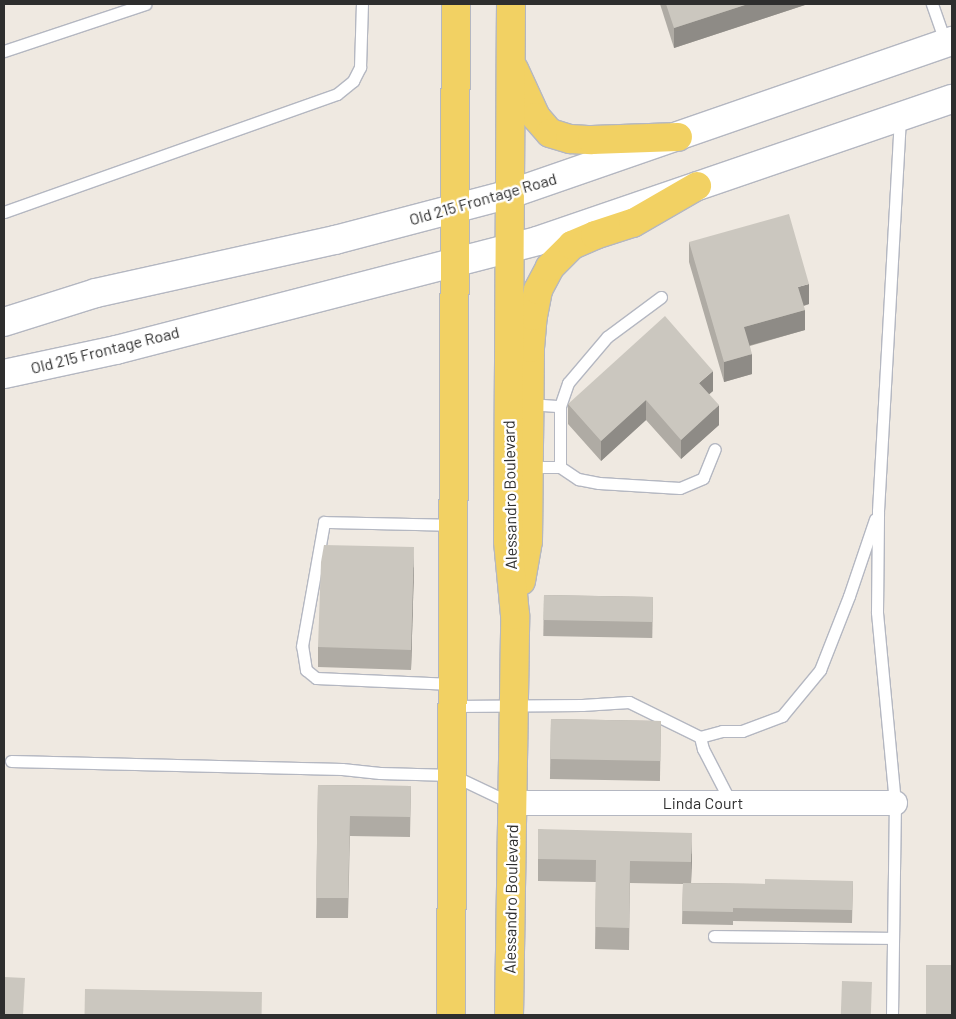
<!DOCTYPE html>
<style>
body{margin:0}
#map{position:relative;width:956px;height:1019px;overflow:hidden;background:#efe9e1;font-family:Barlow,sans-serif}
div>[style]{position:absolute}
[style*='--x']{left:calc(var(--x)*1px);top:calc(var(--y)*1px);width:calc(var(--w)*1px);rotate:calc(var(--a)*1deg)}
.roads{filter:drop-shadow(1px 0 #b4b7c1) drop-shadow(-1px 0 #b4b7c1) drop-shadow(0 1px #b4b7c1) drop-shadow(0 -1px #b4b7c1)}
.service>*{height:11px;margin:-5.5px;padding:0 5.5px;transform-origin:5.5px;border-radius:5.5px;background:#fff}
.minor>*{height:24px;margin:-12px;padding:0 12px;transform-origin:12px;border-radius:12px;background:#fff}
.tertiary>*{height:28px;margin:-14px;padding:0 14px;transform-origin:14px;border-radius:14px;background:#fff}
.primary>*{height:28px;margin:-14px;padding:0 14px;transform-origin:14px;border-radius:14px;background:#f2d163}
.wall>*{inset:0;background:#afaba4;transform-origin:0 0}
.shaded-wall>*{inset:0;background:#8e8b86}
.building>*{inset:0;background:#cbc7bf;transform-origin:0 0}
span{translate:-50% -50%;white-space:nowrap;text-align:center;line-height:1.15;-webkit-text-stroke:5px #fff;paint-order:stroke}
.street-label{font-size:16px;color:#2e2e2e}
.frame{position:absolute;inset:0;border:5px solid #2e2e2e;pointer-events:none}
</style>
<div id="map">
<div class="roads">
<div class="service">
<i style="--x:932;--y:4;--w:42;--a:70.7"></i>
<i style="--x:4;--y:51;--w:149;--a:-18.4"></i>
<i style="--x:4;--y:212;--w:353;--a:-19.5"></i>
<i style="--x:337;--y:94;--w:21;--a:-39"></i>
<i style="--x:353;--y:81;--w:16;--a:-63"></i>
<i style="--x:360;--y:67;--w:63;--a:-88.2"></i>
<i style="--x:661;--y:297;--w:67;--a:143.5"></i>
<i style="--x:607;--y:337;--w:60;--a:130.3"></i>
<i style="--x:568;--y:383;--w:24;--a:109"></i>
<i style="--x:560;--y:406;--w:61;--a:90"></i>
<i style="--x:560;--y:467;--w:22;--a:34"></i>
<i style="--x:578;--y:479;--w:21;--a:11"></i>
<i style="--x:599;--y:483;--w:81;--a:3.5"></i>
<i style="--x:680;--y:488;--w:25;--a:-23"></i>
<i style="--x:703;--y:478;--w:31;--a:-68"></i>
<i style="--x:529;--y:404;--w:31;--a:4"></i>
<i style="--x:529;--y:467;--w:31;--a:0"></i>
<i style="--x:452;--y:684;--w:136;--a:-177.5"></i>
<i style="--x:316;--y:678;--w:13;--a:-141"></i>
<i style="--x:306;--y:670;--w:24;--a:-99"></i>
<i style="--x:302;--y:646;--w:126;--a:-79.9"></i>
<i style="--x:324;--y:522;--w:129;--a:1.3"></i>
<i style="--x:453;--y:706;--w:129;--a:-0.4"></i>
<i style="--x:582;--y:705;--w:47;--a:-3.7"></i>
<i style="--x:629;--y:702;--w:79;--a:26.2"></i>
<i style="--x:11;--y:761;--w:331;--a:1.4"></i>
<i style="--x:342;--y:769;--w:38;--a:6"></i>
<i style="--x:380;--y:773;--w:72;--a:1.6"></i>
<i style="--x:452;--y:775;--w:65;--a:25.4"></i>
<i style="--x:731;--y:803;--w:61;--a:-117.4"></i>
<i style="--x:703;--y:749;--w:12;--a:-104"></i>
<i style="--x:700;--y:737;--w:23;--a:-15"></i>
<i style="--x:722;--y:731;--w:20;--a:0"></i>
<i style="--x:742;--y:731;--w:43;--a:-20.6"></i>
<i style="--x:782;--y:716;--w:60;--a:-50.4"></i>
<i style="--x:820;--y:670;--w:79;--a:-68.6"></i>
<i style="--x:849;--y:596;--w:81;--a:-71.3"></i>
<i style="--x:714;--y:936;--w:179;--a:0.6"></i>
<i style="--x:892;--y:1015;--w:212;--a:-89.2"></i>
<i style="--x:895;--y:803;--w:192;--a:-95.4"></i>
<i style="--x:877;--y:612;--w:101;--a:-89.4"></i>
<i style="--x:878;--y:511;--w:394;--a:-86.8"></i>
</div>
<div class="minor">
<i style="--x:511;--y:803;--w:384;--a:0"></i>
</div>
<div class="tertiary">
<i style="--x:4;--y:322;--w:96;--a:-17.5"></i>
<i style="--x:96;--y:293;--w:245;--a:-12.5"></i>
<i style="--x:335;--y:240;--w:181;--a:-14.7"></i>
<i style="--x:510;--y:194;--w:468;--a:-19.1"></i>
<i style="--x:4;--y:374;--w:115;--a:-12.1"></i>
<i style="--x:116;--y:350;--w:435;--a:-14.5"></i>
<i style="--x:537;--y:241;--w:439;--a:-18.9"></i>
</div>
<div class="primary">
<i style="--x:514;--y:69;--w:53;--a:65.4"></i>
<i style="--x:536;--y:117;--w:21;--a:49"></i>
<i style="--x:550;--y:133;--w:21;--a:17"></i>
<i style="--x:570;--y:139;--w:22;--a:3"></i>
<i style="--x:592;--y:140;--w:86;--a:-2"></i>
<i style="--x:521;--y:581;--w:41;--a:-80.1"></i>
<i style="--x:528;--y:541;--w:193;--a:-89.4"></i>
<i style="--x:530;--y:348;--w:32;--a:-85"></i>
<i style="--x:533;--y:316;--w:26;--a:-79"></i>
<i style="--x:538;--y:290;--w:26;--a:-62"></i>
<i style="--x:550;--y:267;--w:31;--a:-45"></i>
<i style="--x:572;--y:245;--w:25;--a:-23"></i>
<i style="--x:595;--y:235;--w:40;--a:-18"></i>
<i style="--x:633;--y:223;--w:74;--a:-30"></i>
<i style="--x:451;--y:1015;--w:1011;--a:-89.72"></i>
<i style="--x:509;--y:1015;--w:400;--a:-89.1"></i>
<i style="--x:515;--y:615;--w:74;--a:-95.4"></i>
<i style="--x:508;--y:541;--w:537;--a:-89.68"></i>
</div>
</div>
<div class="wall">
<i style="clip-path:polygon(660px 4px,808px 4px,674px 48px)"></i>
<i style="clip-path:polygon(689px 242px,809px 304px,804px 306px,805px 330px,750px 346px,752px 374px,724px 382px,689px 262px)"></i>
<i style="clip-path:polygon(713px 391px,709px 394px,719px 425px,681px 459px,646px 420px,601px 461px,568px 424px,568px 404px)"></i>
<i style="clip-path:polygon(414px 567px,411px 670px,318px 667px,318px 647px)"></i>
<i style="left:544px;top:595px;width:109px;height:41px;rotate:1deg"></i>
<i style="left:551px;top:719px;width:110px;height:60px;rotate:1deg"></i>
<i style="clip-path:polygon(318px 785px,411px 786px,410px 837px,350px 836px,348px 918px,316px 918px)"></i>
<i style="clip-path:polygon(538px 829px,692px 854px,691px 883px,765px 884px,853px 881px,852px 923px,733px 921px,733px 925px,682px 924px,683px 884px,630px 883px,629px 950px,595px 949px,596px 882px,538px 881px)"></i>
</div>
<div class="shaded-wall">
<i style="clip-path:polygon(748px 4px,808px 4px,674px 48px,674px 28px)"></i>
<i style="clip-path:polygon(809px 284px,809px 304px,798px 307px,798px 287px)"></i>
<i style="clip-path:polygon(805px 310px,805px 330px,744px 347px,744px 327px)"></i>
<i style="clip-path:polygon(752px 354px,752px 374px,724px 382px,724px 362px)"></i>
<i style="clip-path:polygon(713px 371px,713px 391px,699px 403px,699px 383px)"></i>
<i style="clip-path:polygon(646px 400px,646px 420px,601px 461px,601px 441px)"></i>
<i style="clip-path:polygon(719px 405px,719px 425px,681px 459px,681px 440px)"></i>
<i style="clip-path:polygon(414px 547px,414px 567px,411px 670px,411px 650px)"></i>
<i style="clip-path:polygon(692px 833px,692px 854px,691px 884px,691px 862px)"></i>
</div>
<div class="building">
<i style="clip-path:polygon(666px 4px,748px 4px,674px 28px)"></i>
<i style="clip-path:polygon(789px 214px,809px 284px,798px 287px,805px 310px,744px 327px,752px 354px,724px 362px,689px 242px)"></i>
<i style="clip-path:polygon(665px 316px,713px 371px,699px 383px,719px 405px,681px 440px,646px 400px,601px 441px,568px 404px)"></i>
<i style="clip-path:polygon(324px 545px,414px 547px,411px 650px,318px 647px,321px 562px)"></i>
<i style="left:544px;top:595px;width:109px;height:25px;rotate:1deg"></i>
<i style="left:551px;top:719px;width:110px;height:40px;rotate:1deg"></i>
<i style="clip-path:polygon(318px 785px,411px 786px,410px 817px,350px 816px,348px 898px,316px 898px)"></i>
<i style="clip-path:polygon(538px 829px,692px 833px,691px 862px,630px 861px,629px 928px,595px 927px,596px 860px,538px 859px)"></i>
<i style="clip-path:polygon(765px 879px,853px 881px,852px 910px,733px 908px,733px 912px,682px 911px,683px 883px,765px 884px)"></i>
<i style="left:926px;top:965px;width:26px;height:50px"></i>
<i style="left:4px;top:977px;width:21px;height:38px;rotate:3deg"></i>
<i style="left:842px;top:981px;width:30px;height:34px;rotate:2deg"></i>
<i style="left:85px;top:989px;width:177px;height:26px;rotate:1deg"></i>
</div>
<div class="street-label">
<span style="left:483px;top:199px;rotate:-16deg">Old 215 Frontage Road</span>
<span style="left:105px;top:350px;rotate:-14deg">Old 215 Frontage Road</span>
<span style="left:510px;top:495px;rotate:-91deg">Alessandro Boulevard</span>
<span style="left:703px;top:803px">Linda Court</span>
<span style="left:511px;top:899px;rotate:-89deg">Alessandro Boulevard</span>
</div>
<div class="frame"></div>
</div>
